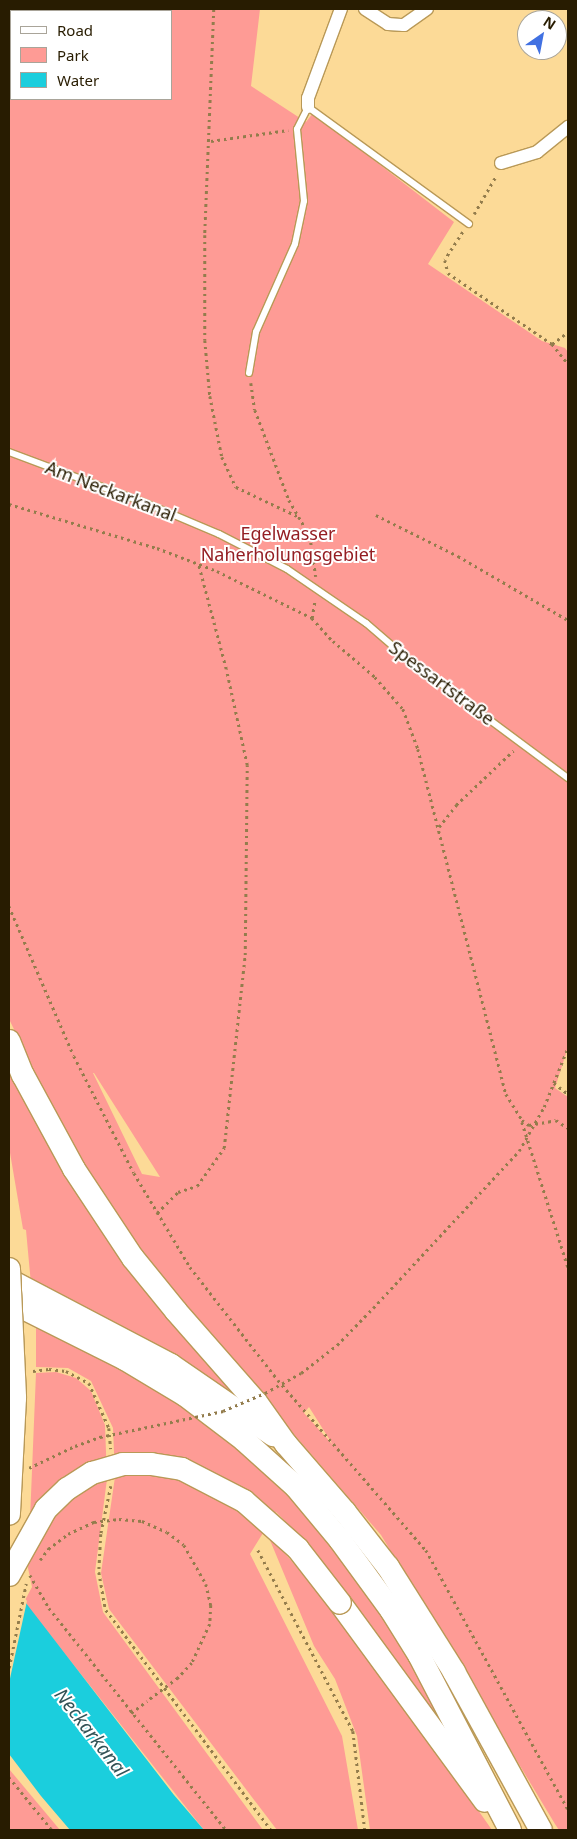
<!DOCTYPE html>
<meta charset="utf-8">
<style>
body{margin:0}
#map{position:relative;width:577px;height:1839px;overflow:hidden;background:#fcda97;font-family:"Noto Sans",sans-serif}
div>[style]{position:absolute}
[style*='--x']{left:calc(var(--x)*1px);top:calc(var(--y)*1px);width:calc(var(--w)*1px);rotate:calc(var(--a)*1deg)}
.green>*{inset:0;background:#fe9b95}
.water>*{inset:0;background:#1bcedd}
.pier>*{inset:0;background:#fcda97}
.path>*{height:2.5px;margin-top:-1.25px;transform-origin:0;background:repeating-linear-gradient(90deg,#937c4c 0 2.5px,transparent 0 6.5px)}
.roads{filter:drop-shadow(1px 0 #b99957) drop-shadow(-1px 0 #b99957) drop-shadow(0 1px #b99957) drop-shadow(0 -1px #b99957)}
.lane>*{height:6px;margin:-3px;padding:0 3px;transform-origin:3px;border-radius:3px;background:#fff}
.street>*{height:12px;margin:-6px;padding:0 6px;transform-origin:6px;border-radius:6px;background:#fff}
.highway>*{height:22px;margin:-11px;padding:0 11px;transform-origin:11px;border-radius:11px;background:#fff}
.path-bridge>*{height:2.5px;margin-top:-1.25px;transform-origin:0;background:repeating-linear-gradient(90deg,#937c4c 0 2.5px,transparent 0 6.5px)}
.bridges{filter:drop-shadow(1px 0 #b99957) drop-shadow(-1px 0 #b99957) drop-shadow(0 1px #b99957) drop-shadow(0 -1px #b99957)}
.highway-bridge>*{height:22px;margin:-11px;padding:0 11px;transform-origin:11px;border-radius:11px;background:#fff}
span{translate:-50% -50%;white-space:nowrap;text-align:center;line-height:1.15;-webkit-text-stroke:4px #fff;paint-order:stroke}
.street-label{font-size:18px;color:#281c01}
.park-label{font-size:18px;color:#941e23}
.water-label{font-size:19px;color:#335357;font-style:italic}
.frame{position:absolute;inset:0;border:10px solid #281c01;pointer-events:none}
.legend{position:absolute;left:10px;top:10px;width:162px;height:90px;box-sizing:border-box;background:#fff;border:1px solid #a9a499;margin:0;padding:6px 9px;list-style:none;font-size:15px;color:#281c01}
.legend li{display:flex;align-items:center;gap:10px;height:25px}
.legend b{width:25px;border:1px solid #a9a499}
.north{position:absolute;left:517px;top:10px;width:50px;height:50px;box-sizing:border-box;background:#fff;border:1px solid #a9a499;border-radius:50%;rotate:33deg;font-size:14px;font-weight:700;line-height:20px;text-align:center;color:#281c01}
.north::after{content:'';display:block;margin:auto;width:18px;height:22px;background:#4171e2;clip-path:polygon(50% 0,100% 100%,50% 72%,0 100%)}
</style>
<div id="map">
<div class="green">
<i style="clip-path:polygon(evenodd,9px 9px,260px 9px,251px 86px,306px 122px,313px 113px,454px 222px,428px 264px,542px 341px,565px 348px,568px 352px,568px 1047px,555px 1088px,568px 1097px,568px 1830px,559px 1830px,555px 1824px,381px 1535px,168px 1289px,75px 1155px,9px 1019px,9px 9px,11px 11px,171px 11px,171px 99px,11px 99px,11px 11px,9px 9px,93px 1073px,94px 1073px,160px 1177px,142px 1174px,93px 1073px,9px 9px,309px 1407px,333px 1445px,304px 1413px,309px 1407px)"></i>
<i style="clip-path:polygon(9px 1059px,38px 1120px,257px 1411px,31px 1284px,26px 1230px,23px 1229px,9px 1147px)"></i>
<i style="clip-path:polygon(36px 1326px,103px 1357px,215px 1427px,275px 1476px,370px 1592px,484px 1787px,300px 1536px,276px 1512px,250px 1554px,342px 1736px,358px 1830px,277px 1830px,109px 1609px,101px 1573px,115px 1477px,113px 1428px,91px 1381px,68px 1368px,36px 1367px)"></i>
<i style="clip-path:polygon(56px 1372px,76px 1378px,91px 1391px,105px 1425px,107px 1479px,95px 1572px,103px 1612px,263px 1830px,204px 1830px,24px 1602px,32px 1587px,28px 1568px,36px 1373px)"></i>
<i style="clip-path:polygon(267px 1533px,352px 1630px,492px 1830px,370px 1830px,357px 1736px,335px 1679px,314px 1646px)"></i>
<i style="clip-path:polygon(9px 1769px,60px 1830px,9px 1830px)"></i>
</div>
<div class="water">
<i style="clip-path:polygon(9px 1581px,174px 1795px,204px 1830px,70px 1830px,41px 1796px,9px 1754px)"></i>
</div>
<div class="pier">
<i style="clip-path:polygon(9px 1579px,27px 1601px,9px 1683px)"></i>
</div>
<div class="path">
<i style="--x:214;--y:9;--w:226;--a:92.3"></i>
<i style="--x:205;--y:235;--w:105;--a:90"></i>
<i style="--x:205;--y:340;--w:56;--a:84.9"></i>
<i style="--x:210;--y:396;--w:62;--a:78.9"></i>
<i style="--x:222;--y:457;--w:33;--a:65"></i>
<i style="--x:236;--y:487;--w:68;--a:25.4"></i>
<i style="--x:211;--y:141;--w:78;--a:-8.1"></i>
<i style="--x:474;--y:214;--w:44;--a:-59.9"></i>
<i style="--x:463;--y:232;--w:33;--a:123"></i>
<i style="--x:445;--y:260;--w:13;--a:77"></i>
<i style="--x:448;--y:273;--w:126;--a:34.3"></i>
<i style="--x:552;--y:344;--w:26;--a:51"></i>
<i style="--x:552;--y:344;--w:20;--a:-37"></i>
<i style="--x:251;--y:383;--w:27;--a:82"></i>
<i style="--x:255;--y:410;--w:96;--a:69.3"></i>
<i style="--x:289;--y:500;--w:42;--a:59.7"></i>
<i style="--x:310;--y:536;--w:41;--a:81.7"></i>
<i style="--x:9;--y:504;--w:154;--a:16.6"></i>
<i style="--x:157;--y:548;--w:64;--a:21"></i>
<i style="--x:217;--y:571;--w:106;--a:26.3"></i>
<i style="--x:312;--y:618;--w:31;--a:48"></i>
<i style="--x:333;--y:641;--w:55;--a:40.6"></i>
<i style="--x:375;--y:677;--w:43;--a:48.8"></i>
<i style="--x:403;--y:709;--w:43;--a:69.4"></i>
<i style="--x:418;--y:749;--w:356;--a:75.7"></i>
<i style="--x:506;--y:1094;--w:31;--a:58"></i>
<i style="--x:522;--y:1120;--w:9;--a:36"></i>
<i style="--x:529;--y:1125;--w:27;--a:-10"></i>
<i style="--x:556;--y:1120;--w:14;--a:34"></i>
<i style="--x:376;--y:515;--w:92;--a:26.6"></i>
<i style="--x:458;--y:556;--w:127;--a:30.2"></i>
<i style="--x:312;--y:618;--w:18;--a:-81"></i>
<i style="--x:439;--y:827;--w:28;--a:-52"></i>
<i style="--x:456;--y:805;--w:79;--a:-43.5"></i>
<i style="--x:9;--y:906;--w:163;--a:66.6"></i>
<i style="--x:74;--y:1056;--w:131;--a:62.9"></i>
<i style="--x:134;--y:1173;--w:109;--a:59.2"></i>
<i style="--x:190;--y:1267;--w:143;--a:52.1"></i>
<i style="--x:278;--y:1380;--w:225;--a:49"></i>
<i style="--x:426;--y:1550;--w:295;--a:61.3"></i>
<i style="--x:554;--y:1083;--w:18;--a:38"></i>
<i style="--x:522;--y:1122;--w:152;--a:72.4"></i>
<i style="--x:157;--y:1213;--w:30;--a:-45"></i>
<i style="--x:178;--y:1192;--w:20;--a:-18"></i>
<i style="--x:197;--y:1186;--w:47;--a:-54.6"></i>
<i style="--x:224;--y:1148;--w:194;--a:-83.8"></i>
<i style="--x:245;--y:955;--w:190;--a:-89.4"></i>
<i style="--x:247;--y:765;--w:98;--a:-102.3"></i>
<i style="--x:226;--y:669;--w:110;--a:-104.8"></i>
<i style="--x:33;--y:1371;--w:16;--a:-7"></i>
<i style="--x:49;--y:1369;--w:17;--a:7"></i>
<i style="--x:66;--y:1371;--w:26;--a:28"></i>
<i style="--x:89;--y:1383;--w:49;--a:66"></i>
<i style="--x:109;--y:1428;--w:21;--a:85"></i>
<i style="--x:301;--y:1373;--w:46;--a:-37.9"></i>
<i style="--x:337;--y:1345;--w:52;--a:-45.8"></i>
<i style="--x:373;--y:1308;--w:214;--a:-47.1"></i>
<i style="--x:519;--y:1151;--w:51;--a:-60.4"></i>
<i style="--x:544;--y:1107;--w:65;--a:-68.2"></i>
<i style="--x:29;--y:1468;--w:51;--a:-25.6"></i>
<i style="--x:111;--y:1486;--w:49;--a:101.8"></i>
<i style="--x:101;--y:1534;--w:38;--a:93"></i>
<i style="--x:99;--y:1572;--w:39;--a:80"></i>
<i style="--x:106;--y:1610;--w:275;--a:53.1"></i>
<i style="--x:258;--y:1550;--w:204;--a:62.3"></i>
<i style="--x:353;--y:1731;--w:100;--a:83.1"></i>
<i style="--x:30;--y:1575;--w:38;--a:60"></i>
<i style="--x:49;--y:1608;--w:284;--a:51.4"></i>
<i style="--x:131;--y:1713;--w:20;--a:-37"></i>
<i style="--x:9;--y:1777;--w:68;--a:50.9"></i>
</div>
<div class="roads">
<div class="lane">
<i style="--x:249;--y:373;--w:42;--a:-80.3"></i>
<i style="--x:256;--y:332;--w:96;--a:-66.1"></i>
<i style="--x:295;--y:244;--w:44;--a:-78.2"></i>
<i style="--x:304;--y:201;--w:72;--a:-95.6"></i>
<i style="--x:297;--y:129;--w:25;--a:-63"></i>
<i style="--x:308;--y:107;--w:199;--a:36"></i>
<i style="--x:9;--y:452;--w:148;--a:20.5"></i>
<i style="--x:148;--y:504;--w:77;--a:22.9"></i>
<i style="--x:219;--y:534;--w:76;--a:27.2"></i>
<i style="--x:287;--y:569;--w:96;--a:34.4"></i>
<i style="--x:366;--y:623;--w:57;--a:40.7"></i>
<i style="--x:409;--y:660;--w:198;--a:36.6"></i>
</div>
<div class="street">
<i style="--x:365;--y:9;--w:27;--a:33"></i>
<i style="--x:388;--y:24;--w:16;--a:4"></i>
<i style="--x:404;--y:25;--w:28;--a:-35"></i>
<i style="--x:308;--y:107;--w:9;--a:-90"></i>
<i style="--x:308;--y:98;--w:95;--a:-69.7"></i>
<i style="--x:501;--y:163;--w:38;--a:-17"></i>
<i style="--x:537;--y:152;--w:40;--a:-39"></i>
</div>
<div class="highway">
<i style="--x:9;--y:1041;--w:37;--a:68"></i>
<i style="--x:23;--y:1075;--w:107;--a:61.5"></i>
<i style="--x:74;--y:1169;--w:107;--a:56.5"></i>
<i style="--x:133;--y:1258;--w:68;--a:50.9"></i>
<i style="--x:176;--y:1311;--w:121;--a:48.7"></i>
<i style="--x:256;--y:1402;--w:52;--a:54.5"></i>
<i style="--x:286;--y:1444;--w:90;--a:49.1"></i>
<i style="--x:345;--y:1512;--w:70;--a:52"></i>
<i style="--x:388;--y:1567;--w:124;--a:57.8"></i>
<i style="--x:454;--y:1672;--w:180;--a:61.2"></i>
<i style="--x:9;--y:1280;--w:183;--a:27.7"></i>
<i style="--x:171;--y:1365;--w:124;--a:34.5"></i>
<i style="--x:9;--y:1301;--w:130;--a:26.6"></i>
<i style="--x:125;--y:1359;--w:70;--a:31"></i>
<i style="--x:185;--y:1395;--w:74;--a:37.3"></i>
<i style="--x:244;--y:1440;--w:70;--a:42.1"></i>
<i style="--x:296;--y:1487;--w:69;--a:50.3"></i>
<i style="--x:340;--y:1540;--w:87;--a:53.9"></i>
<i style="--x:391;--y:1610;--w:53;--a:58.1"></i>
<i style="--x:419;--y:1655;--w:197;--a:62.5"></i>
<i style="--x:340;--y:1603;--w:245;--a:53.8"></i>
</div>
</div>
<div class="path-bridge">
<i style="--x:75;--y:1446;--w:27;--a:-20"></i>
<i style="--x:100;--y:1437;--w:126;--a:-11.9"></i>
<i style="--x:223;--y:1411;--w:46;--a:-23.2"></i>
<i style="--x:265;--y:1393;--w:41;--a:-29.1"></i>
<i style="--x:40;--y:1560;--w:14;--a:-54"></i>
<i style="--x:48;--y:1549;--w:25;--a:-37"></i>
<i style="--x:68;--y:1534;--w:29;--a:-25"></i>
<i style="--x:94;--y:1522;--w:25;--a:-7"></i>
<i style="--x:119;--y:1519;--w:23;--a:5"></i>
<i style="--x:142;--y:1521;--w:27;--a:24"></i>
<i style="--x:167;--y:1532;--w:21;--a:37"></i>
<i style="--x:184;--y:1545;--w:45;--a:60.6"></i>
<i style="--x:206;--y:1584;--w:22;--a:77"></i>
<i style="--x:211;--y:1605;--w:19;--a:93"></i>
<i style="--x:210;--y:1624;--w:43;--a:114.8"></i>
<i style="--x:192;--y:1663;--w:21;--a:133"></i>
<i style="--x:178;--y:1678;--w:39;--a:143"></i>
<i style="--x:9;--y:1668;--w:86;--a:-78.6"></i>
</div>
<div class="bridges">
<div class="highway-bridge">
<i style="--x:9;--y:1269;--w:129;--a:87.3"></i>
<i style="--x:15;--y:1398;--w:116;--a:93"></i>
<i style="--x:9;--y:1575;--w:76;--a:-60.7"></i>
<i style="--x:46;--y:1509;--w:29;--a:-44"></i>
<i style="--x:67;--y:1489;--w:30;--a:-33"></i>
<i style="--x:92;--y:1473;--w:32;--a:-16"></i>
<i style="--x:123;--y:1464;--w:28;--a:0"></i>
<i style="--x:151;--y:1464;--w:31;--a:9"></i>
<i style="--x:182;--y:1469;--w:70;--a:27.3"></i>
<i style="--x:244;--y:1501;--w:72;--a:41.6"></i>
<i style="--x:298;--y:1549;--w:68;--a:52.1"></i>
</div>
</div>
<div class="street-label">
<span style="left:111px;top:491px;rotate:21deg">Am Neckarkanal</span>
<span style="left:442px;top:683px;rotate:37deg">Spessartstraße</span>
</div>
<div class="park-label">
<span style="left:288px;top:544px">Egelwasser<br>Naherholungsgebiet</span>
</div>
<div class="water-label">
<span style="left:91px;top:1733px;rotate:52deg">Neckarkanal</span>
</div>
<div class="frame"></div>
<ul class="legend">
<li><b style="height:6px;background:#fff"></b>Road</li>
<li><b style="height:14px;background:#fe9b95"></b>Park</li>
<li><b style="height:14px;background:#1bcedd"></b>Water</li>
</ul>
<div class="north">N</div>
</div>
